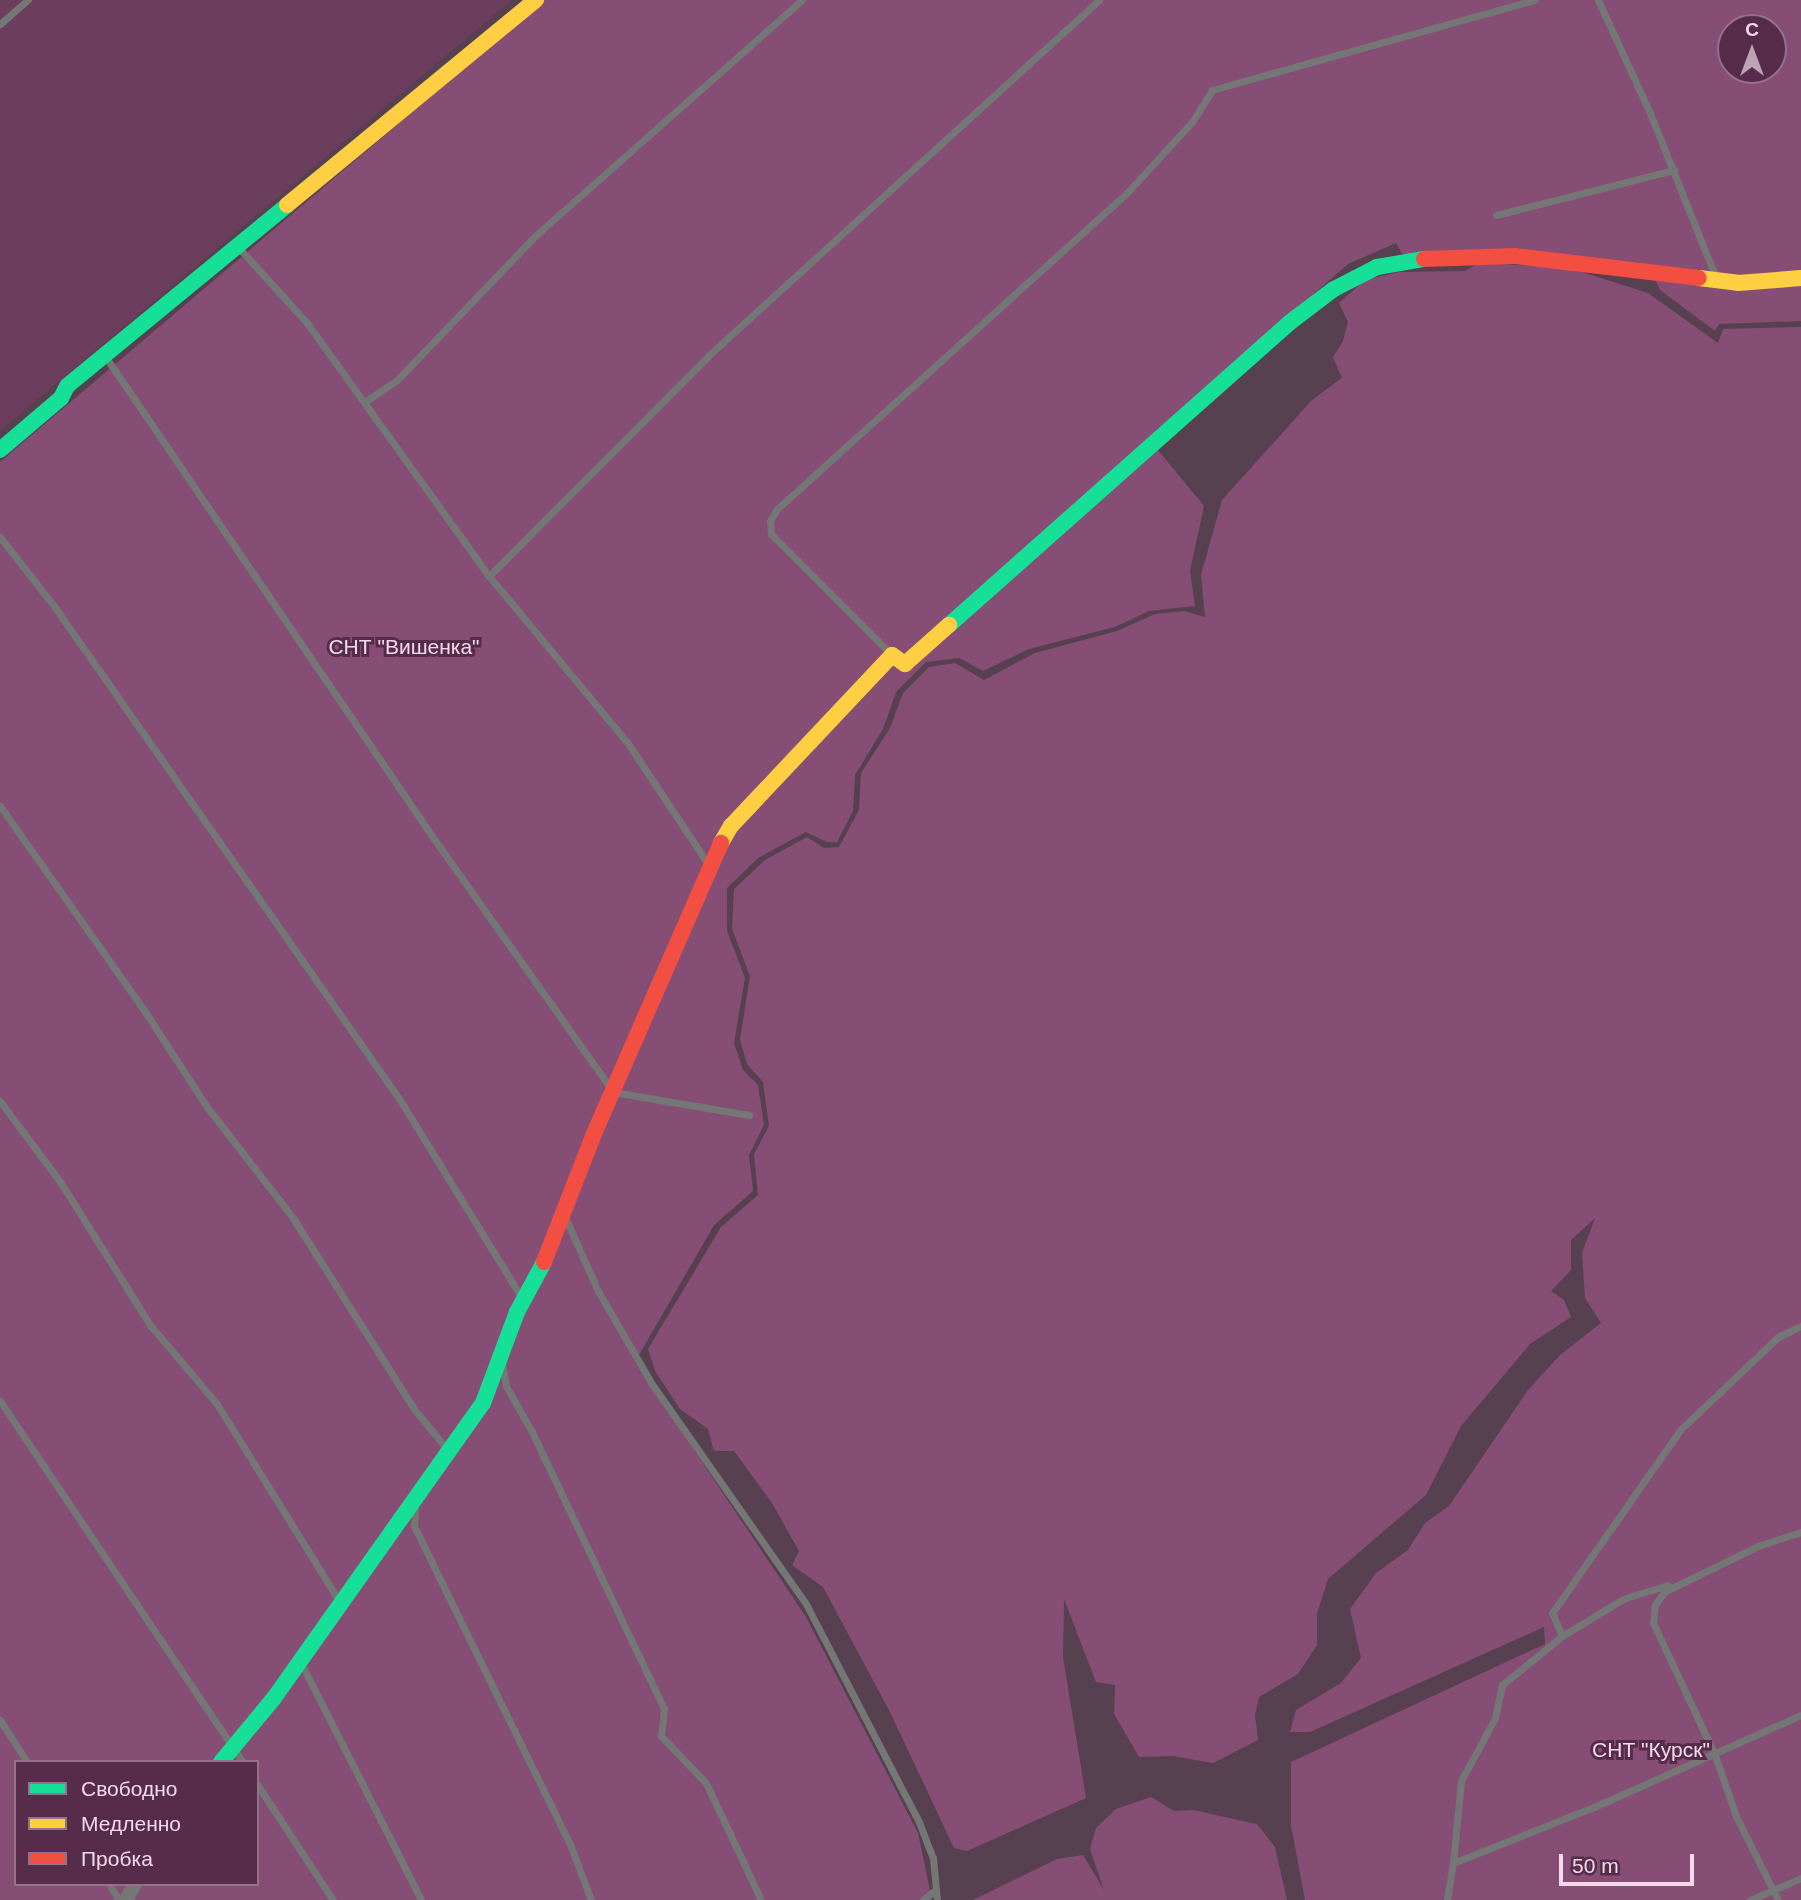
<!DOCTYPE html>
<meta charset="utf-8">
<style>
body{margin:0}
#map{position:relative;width:1801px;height:1900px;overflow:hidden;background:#574150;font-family:Helvetica,sans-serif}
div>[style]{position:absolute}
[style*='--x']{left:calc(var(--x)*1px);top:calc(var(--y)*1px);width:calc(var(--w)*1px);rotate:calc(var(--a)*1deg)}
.built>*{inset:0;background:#6c3e5e}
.green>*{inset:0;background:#874e75}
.lane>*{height:7px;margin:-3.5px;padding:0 3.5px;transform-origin:3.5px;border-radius:3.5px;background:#757776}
.street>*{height:14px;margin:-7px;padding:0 7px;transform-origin:7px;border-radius:7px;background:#757776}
.fast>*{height:16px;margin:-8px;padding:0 8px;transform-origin:8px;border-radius:8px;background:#16e098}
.slow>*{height:16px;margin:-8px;padding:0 8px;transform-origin:8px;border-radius:8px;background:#ffcf43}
.jam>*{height:16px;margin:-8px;padding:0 8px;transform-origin:8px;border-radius:8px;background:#f24e42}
span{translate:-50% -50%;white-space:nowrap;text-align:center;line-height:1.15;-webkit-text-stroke:6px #562c4a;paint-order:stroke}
.park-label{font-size:21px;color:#f4dbeb}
.legend{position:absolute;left:14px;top:1760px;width:245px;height:126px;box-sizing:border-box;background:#562c4a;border:2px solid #95718a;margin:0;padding:9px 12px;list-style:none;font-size:21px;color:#f3d9ea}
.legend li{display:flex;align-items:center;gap:14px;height:35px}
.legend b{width:35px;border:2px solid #95718a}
.north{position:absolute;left:1717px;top:14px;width:70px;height:70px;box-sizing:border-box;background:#562c4a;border:2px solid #95718a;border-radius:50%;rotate:0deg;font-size:19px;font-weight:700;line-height:28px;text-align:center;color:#f3d9ea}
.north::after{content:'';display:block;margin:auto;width:24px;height:32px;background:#bca4b4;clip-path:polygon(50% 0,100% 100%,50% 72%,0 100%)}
.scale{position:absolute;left:1559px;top:1854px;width:135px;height:32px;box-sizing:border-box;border:4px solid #f3d9ea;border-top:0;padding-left:9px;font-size:21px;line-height:24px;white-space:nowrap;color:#f3d9ea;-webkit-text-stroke:5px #562c4a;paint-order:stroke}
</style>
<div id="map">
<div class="built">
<i style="clip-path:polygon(0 0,512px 0,0 431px)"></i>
</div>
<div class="green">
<i style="clip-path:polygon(evenodd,544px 0,1801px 0,1801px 321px,1719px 324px,1715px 331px,1660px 290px,1649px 267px,1403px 255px,1396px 243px,1348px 264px,1148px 438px,1204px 506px,1190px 571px,1195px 606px,1149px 611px,1115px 627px,1029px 649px,983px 671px,959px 658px,926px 662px,896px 692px,883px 729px,855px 775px,853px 811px,837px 842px,827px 842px,806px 832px,758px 858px,727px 888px,727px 931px,745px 978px,734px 1043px,743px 1070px,758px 1085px,764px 1125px,749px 1155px,753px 1191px,714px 1225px,635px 1362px,806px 1617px,918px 1833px,932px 1900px,0 1900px,0 462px,544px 0,1731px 28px,1773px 28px,1773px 70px,1731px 70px,1731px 28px,544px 0,16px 1762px,257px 1762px,257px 1884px,16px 1884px,16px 1762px)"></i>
<i style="clip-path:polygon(1479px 263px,1569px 268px,1648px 293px,1718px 343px,1723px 329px,1801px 327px,1801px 1900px,1305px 1900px,1291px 1825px,1291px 1762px,1545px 1644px,1544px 1627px,1310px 1732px,1290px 1732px,1296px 1710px,1341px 1683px,1361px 1658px,1350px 1609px,1376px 1573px,1408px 1550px,1425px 1523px,1449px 1506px,1528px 1390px,1560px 1355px,1601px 1323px,1585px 1298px,1582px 1253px,1595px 1218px,1571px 1240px,1571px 1270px,1551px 1291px,1564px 1300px,1571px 1317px,1530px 1344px,1461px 1426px,1426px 1495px,1328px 1579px,1317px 1614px,1317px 1645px,1298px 1674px,1259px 1697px,1255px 1715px,1258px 1740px,1213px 1763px,1173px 1756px,1139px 1757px,1114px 1714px,1115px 1685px,1096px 1682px,1064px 1599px,1063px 1657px,1086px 1798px,967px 1851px,954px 1848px,890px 1712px,823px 1587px,792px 1565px,799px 1551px,772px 1503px,734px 1451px,714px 1451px,708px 1429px,680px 1409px,655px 1371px,648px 1349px,721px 1227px,758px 1195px,754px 1154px,769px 1126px,763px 1082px,747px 1064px,740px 1040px,750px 976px,732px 929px,734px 889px,765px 860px,807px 837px,824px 848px,839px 847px,859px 810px,861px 773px,890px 728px,903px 693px,929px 667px,955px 663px,984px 680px,1035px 653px,1117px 631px,1155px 614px,1184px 611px,1205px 617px,1201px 575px,1222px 500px,1312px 400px,1342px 378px,1333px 357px,1343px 341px,1348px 322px,1339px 303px,1365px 280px,1399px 272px,1465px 271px)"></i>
<i style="clip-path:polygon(1151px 1797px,1174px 1811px,1193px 1810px,1257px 1824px,1275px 1847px,1287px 1900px,973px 1900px,1057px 1859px,1083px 1855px,1104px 1890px,1090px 1849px,1096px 1828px,1116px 1809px)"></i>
</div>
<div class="lane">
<i style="--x:1598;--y:0;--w:124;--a:65.3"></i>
<i style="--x:1650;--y:113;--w:178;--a:68.2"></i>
<i style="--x:0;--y:24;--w:37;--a:-41"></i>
<i style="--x:1496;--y:215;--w:184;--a:-14.2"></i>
<i style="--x:239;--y:248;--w:101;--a:47.8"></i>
<i style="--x:307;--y:323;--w:312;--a:54.3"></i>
<i style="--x:489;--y:576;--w:216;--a:50.3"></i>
<i style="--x:627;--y:742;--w:146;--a:56.4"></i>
<i style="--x:105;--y:356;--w:581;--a:55.74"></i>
<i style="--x:432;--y:836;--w:314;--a:54.7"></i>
<i style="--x:613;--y:1092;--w:138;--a:9.6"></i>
<i style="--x:366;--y:401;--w:36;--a:-34"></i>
<i style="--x:396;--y:381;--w:201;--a:-46.2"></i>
<i style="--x:535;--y:236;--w:356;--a:-41.5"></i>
<i style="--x:0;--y:537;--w:88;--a:52"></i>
<i style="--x:54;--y:606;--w:603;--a:54.99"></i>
<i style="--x:400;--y:1100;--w:233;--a:58.4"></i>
<i style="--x:489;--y:576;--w:310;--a:-45.1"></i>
<i style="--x:708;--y:356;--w:529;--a:-42.32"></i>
<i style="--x:892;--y:655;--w:171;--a:-135"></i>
<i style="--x:771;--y:534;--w:13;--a:-94"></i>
<i style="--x:770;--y:521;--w:14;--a:-60"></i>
<i style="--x:777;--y:509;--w:469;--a:-42.1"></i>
<i style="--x:1125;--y:195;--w:99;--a:-47.5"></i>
<i style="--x:1192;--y:122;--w:38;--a:-58"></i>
<i style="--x:1212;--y:90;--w:335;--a:-15.6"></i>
<i style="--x:0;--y:806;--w:250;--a:54.8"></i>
<i style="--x:144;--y:1010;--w:116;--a:57"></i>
<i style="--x:207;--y:1107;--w:140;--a:52.2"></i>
<i style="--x:293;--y:1218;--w:226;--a:57.6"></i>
<i style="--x:414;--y:1409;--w:52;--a:50.5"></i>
<i style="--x:0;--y:1101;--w:102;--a:53.4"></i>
<i style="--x:61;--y:1183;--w:168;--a:57.9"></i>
<i style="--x:150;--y:1325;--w:104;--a:49.7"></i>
<i style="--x:217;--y:1404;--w:232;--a:58.2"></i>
<i style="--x:565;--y:1217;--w:81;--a:66"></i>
<i style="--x:598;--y:1291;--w:108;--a:59.9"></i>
<i style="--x:652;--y:1384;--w:269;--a:55"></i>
<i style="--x:806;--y:1604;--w:246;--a:62.6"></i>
<i style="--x:919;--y:1822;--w:39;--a:69"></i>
<i style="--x:933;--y:1858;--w:42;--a:84.6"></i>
<i style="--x:503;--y:1368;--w:18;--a:81"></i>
<i style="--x:506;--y:1386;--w:53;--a:60.5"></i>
<i style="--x:532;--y:1432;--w:307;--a:64.5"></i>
<i style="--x:664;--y:1709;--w:27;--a:96"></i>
<i style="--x:661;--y:1736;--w:65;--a:46.2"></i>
<i style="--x:706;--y:1783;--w:129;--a:64.8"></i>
<i style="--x:0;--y:1401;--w:435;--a:56.1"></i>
<i style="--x:415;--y:1509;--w:17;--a:93"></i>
<i style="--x:414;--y:1526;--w:354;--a:63.9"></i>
<i style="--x:570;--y:1844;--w:60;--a:69.4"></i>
<i style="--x:1562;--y:1636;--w:25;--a:-113"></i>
<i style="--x:1552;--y:1613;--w:223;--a:-55"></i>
<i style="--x:1680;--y:1430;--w:135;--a:-43.5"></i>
<i style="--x:1778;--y:1337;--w:25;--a:-26"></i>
<i style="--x:302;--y:1665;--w:263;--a:63.1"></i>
<i style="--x:0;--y:1720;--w:50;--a:57.3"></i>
<i style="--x:257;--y:1784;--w:139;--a:56.8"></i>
<i style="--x:1453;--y:1863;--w:82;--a:-84.4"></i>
<i style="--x:1461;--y:1781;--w:72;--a:-61.6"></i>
<i style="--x:1495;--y:1718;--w:34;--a:-78"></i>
<i style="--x:1502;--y:1685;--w:77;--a:-39.2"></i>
<i style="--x:1562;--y:1636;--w:71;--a:-31.2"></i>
<i style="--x:1623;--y:1599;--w:47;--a:-17.3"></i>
<i style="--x:109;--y:1884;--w:19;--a:58"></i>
<i style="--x:923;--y:1900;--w:13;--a:-39"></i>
<i style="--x:1447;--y:1900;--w:37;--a:-81"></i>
<i style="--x:1453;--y:1863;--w:152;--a:-21.7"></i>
<i style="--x:1594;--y:1807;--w:227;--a:-24"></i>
<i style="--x:1750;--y:1900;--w:56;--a:-23.3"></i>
<i style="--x:1778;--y:1900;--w:94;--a:-116.6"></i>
<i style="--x:1736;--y:1816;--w:67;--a:-109.2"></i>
<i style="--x:1714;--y:1753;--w:144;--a:-115.1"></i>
<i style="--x:1653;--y:1623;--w:18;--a:-84"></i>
<i style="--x:1655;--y:1605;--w:16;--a:-55"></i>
<i style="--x:1664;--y:1592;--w:105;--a:-26.1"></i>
<i style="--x:1758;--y:1546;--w:45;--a:-18"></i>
</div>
<div class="street">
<i style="--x:126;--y:1900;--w:18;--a:-61"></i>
</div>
<div class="fast">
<i style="--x:0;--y:450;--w:80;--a:-40.4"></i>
<i style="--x:61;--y:398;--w:13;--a:-63"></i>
<i style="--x:67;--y:386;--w:285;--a:-39.4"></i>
<i style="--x:949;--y:625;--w:455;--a:-41.6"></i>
<i style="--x:1289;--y:323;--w:56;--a:-37.1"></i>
<i style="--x:1334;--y:289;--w:48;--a:-27.1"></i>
<i style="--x:1377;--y:267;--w:48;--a:-9.7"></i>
<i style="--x:221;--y:1762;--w:83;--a:-50.4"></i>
<i style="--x:274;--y:1698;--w:362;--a:-54.7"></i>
<i style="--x:483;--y:1403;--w:97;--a:-69.5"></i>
<i style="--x:517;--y:1312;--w:57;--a:-61.6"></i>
</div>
<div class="slow">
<i style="--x:287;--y:205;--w:323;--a:-39.5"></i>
<i style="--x:1699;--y:278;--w:39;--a:7"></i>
<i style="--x:1738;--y:283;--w:63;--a:-4.5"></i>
<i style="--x:721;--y:843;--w:20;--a:-60"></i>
<i style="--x:731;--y:826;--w:235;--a:-46.7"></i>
<i style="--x:892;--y:655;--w:16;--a:35"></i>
<i style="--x:905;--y:664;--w:59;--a:-41.6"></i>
</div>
<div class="jam">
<i style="--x:1424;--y:259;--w:91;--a:-1.9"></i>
<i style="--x:1515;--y:256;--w:185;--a:6.8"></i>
<i style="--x:544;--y:1262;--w:135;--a:-68.7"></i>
<i style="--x:593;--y:1136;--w:320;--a:-66.4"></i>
</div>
<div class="park-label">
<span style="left:404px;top:647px">СНТ "Вишенка"</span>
<span style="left:1651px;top:1750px">СНТ "Курск"</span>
</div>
<ul class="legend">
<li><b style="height:9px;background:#16e098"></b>Свободно</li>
<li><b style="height:9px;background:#ffcf43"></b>Медленно</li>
<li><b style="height:9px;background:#f24e42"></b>Пробка</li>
</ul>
<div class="north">С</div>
<div class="scale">50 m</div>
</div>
